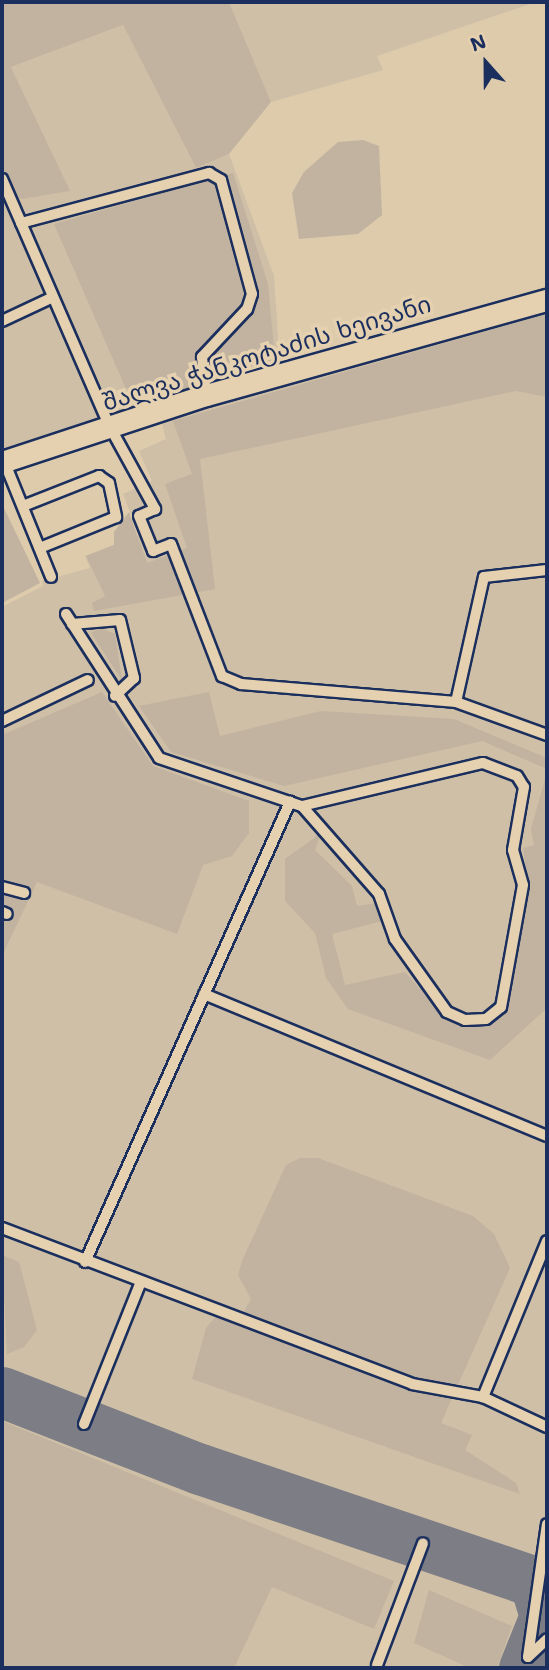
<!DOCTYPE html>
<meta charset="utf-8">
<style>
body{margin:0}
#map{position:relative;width:549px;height:1670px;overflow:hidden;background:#ddcbac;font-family:"Shantell Sans","Noto Sans Georgian",sans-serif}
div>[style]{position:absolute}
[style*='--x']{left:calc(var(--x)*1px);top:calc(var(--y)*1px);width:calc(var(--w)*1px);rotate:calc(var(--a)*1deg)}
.built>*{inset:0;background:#cebfa6}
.green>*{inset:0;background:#c1b3a0}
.taxiway>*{height:51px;margin:-25.5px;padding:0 25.5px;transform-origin:25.5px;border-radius:25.5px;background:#7c7d85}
.roads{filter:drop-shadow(2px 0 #1b2f5e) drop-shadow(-2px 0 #1b2f5e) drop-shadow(0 2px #1b2f5e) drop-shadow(0 -2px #1b2f5e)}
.service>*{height:10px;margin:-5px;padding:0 5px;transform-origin:5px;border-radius:5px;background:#e5d1af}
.minor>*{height:21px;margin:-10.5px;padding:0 10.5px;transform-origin:10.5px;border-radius:10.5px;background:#e5d1af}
span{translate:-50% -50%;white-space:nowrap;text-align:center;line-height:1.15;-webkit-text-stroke:7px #e5d1af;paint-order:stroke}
.street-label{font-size:24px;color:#1b2f5e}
.frame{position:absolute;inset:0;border:4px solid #1b2f5e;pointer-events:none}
.north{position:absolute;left:451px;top:28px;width:70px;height:70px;-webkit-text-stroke:5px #e5d1af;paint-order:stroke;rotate:339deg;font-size:19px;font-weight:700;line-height:28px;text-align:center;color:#1b2f5e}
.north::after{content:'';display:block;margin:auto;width:24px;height:32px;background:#1b2f5e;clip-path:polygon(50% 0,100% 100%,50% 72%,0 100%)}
</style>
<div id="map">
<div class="built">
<i style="clip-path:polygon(229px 2px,536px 2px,377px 56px,383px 70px,271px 102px)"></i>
<i style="clip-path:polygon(123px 25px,196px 168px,229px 154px,274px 276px,280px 367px,2px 449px,2px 195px,23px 199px,69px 191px,11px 67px)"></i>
<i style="clip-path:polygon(547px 307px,547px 1668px,2px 1668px,2px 607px,43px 586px,42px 581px,90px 568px,85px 556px,139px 535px,123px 494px,152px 481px,139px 451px,166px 439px,162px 424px,172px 420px,171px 412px)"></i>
</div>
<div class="green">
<i style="clip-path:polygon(2px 2px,229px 2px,271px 102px,229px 154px,196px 168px,123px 25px,11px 67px,70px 191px,23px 199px,2px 195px)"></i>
<i style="clip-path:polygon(363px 140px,379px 146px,382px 215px,358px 234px,299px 239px,292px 193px,304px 172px,338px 142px)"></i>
<i style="clip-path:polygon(233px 173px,268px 284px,275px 359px,158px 399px,148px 381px,126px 389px,54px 224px)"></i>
<i style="clip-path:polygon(547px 314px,547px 397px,516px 391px,200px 459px,215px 589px,94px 611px,92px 603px,105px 596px,86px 556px,114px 545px,114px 532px,129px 512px,147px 563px,187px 548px,165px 484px,192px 474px,173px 421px)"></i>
<i style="clip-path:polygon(2px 504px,40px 583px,2px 603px)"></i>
<i style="clip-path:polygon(100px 628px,115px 634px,122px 680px,91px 633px)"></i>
<i style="clip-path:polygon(102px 692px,153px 766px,249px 801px,249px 833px,232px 856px,203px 865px,177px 934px,37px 882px,2px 956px,2px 735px)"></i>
<i style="clip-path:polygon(209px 692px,220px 736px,321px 711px,454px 719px,547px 758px,547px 769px,482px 741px,284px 786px,171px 752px,139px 706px)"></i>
<i style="clip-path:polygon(547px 772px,547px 1008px,490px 1060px,348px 1009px,326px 978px,315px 933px,285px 901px,285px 859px,321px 833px,315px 850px,352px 886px,357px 906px,377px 903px,382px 921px,332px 934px,345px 985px,405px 972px,441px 1013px,460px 1024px,488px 1020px,507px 1001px,529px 892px,523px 848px,534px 845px,531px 829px)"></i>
<i style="clip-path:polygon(300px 1158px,318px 1158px,473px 1216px,494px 1234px,510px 1268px,441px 1423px,472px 1435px,465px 1450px,516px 1483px,520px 1494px,192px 1379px,206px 1328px,218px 1314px,242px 1315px,251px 1299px,238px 1275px,242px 1261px,286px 1165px)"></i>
<i style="clip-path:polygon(2px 1255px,19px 1262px,37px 1330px,24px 1347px,7px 1354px)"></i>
<i style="clip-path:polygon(2px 1421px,394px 1581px,374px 1629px,272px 1587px,234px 1668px,2px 1668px)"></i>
<i style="clip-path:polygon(429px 1590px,512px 1626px,497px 1668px,470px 1668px,414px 1643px)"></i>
</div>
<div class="taxiway">
<i style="--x:2;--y:1392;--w:212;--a:21.3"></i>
<i style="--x:200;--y:1469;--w:366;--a:18.6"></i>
<i style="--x:524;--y:1668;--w:56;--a:-68"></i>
<i style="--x:545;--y:1616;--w:37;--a:-107"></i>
</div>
<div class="roads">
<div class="service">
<i style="--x:2;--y:179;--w:270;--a:66.5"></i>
<i style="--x:110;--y:427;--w:94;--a:61.2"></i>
<i style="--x:155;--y:509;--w:17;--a:156"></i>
<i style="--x:139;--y:516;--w:38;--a:68"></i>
<i style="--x:153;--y:551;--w:19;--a:-21"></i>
<i style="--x:171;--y:544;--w:142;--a:68.9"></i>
<i style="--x:222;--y:676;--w:21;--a:23"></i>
<i style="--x:241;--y:684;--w:216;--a:4.8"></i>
<i style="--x:456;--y:702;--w:97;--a:19.9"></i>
<i style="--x:21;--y:223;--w:195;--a:-14.9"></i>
<i style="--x:209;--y:173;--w:14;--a:30"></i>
<i style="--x:221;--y:180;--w:118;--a:74.8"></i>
<i style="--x:252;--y:294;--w:16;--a:108"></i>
<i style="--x:247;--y:309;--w:66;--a:133.2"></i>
<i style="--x:202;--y:357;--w:38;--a:84"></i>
<i style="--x:2;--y:321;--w:56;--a:-25.2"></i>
<i style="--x:4;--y:461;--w:125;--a:67.9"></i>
<i style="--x:23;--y:506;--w:82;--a:-21.5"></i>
<i style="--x:99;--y:476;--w:12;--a:35"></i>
<i style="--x:109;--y:483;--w:35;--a:78"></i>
<i style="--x:116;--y:517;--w:82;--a:157.8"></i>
<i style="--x:66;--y:614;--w:171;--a:57.1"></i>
<i style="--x:159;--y:758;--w:151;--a:18.6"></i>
<i style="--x:302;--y:806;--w:186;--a:-13.4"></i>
<i style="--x:483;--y:763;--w:36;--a:21"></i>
<i style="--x:517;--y:776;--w:13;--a:58"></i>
<i style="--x:524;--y:787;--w:64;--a:99.9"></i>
<i style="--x:513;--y:850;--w:36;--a:74"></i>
<i style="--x:523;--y:885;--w:124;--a:100.2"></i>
<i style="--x:501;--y:1007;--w:19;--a:141"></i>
<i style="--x:486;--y:1019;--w:21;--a:177"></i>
<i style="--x:465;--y:1020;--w:20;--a:-156"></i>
<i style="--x:447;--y:1012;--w:90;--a:-125.5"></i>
<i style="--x:395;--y:939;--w:48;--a:-109.6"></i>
<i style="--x:379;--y:894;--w:117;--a:-131.2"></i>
<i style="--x:72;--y:624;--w:48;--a:-4.8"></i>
<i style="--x:120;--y:620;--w:60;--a:76.4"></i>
<i style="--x:134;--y:678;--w:26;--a:137"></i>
<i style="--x:456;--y:702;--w:128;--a:-77.4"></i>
<i style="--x:484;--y:577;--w:63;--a:-6.3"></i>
<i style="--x:2;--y:721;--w:95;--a:-25.5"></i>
<i style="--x:2;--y:887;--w:23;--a:15"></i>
<i style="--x:2;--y:912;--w:5;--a:22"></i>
<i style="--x:204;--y:994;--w:371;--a:22.5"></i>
<i style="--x:2;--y:1228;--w:439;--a:20.8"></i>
<i style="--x:412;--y:1384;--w:72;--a:10.4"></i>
<i style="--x:547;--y:1241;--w:169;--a:112.3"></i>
<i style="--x:483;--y:1397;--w:71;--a:25.1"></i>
<i style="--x:85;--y:1262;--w:504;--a:-65.98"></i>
<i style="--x:84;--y:1424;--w:151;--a:-68.2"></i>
<i style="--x:528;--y:1657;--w:134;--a:-81.9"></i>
<i style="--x:528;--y:1657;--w:26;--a:-43"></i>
<i style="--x:377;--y:1665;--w:130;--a:-69.3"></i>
</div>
<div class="minor">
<i style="--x:2;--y:462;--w:215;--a:-18.2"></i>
<i style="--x:206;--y:395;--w:354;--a:-15.6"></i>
</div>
</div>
<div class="street-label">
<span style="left:267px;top:354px;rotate:-17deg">შალვა ჭანკოტაძის ხეივანი</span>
</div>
<div class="frame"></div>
<div class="north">N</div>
</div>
